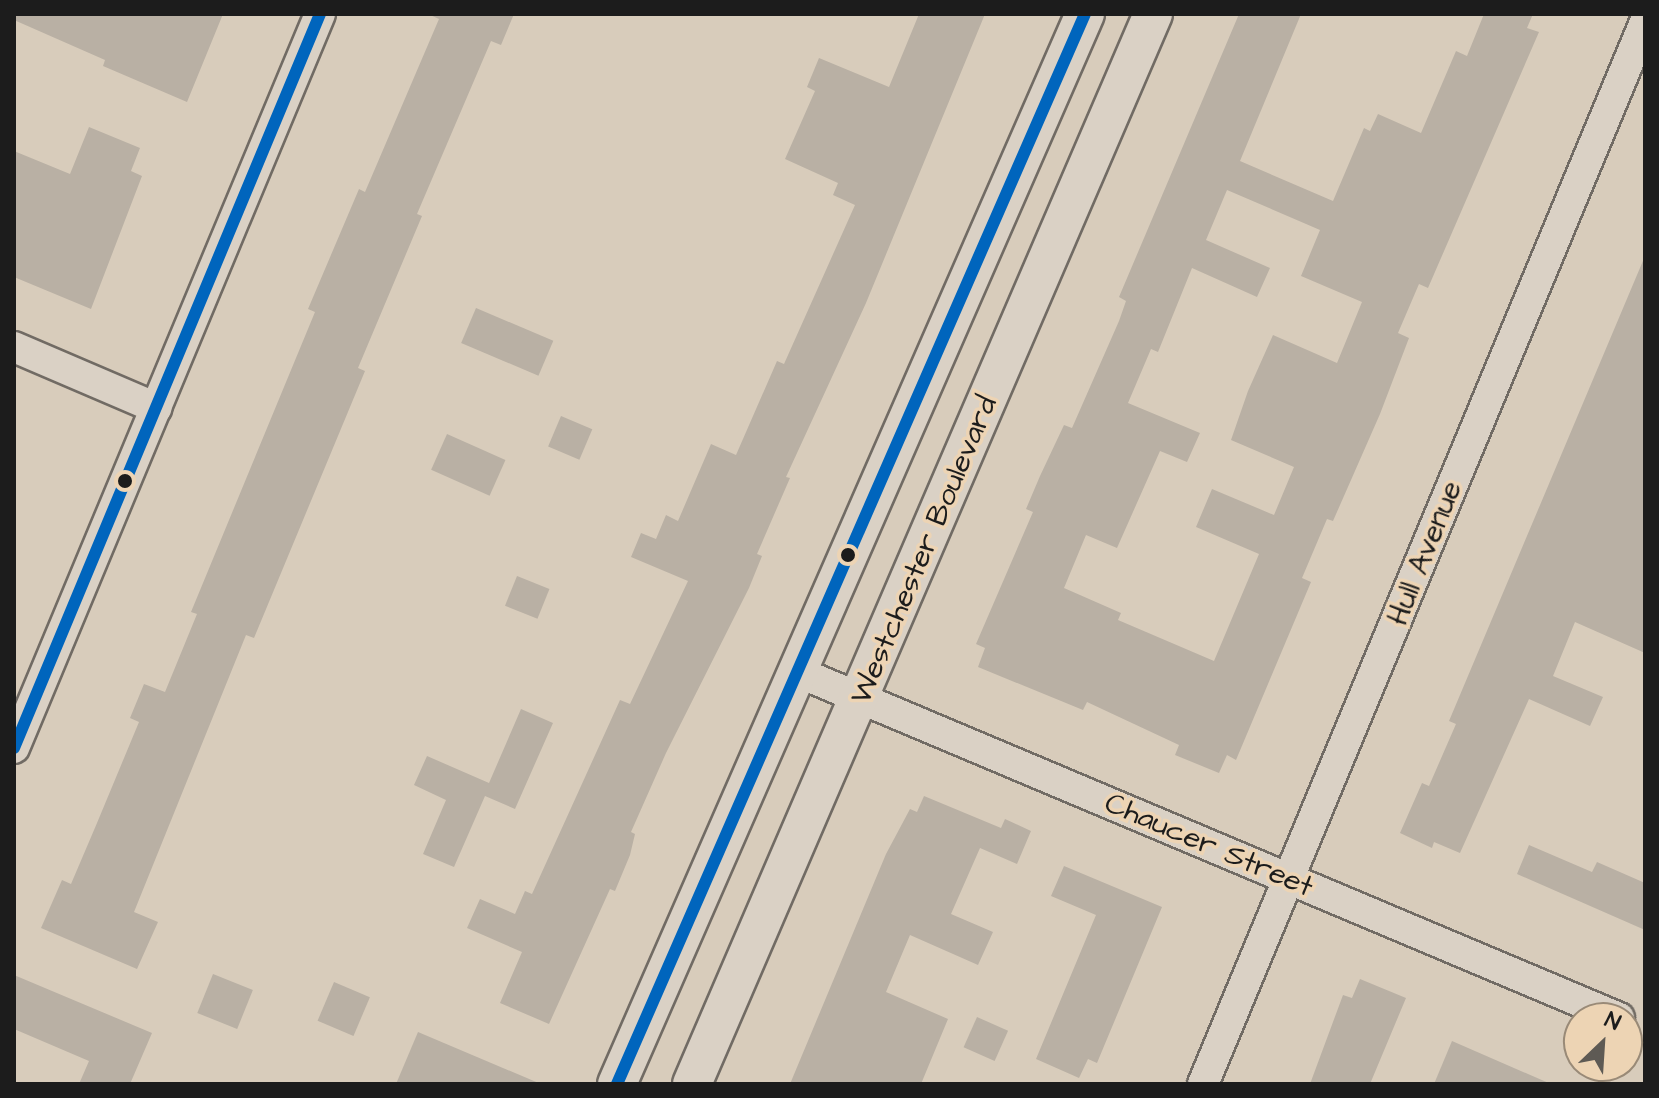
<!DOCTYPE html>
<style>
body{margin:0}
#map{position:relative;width:1659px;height:1098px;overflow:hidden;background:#d8ccbb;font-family:"Architects Daughter",sans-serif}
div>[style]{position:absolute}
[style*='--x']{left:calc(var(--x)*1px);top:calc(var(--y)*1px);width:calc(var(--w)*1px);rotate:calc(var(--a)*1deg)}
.building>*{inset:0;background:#b9b0a4;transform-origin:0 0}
.roads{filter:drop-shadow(2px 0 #716b64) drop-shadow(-2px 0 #716b64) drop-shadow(0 2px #716b64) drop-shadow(0 -2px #716b64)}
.minor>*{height:30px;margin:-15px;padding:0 15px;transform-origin:15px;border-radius:15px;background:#dad1c5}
.tertiary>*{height:38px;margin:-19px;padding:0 19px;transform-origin:19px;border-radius:19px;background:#dad1c5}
.bus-1>*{height:12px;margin:-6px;padding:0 6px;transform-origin:6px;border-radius:6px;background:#0065bd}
.dots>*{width:22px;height:22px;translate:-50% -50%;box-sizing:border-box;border:4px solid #edd4b4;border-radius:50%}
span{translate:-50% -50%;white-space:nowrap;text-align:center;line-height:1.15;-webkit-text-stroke:7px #edd4b4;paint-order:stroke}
.street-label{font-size:30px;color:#1c1c1c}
.frame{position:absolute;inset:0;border:16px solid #1c1c1c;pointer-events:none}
.north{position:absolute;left:1563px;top:1002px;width:80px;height:80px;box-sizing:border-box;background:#edd4b4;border:2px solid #998a77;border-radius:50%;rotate:25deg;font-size:22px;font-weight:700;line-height:32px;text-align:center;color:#1c1c1c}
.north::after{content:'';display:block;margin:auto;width:28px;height:36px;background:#5e5a54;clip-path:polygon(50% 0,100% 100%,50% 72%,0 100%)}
</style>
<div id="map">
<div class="building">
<i style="clip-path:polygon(14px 14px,223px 14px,187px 102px,103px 66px,105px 60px,14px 20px)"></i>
<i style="clip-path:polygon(428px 14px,514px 14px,501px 45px,491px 41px,417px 214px,422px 216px,358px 368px,365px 371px,254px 638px,246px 635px,134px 912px,158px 922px,137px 969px,41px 928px,62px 880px,71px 884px,97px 823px,139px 722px,130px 718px,144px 684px,165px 692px,197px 614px,191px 612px,315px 312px,308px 309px,359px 189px,365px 192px,439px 19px)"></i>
<i style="clip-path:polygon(919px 14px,985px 14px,866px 303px,786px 477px,790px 478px,757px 554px,762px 556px,749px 588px,666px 753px,631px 832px,635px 834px,630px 855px,615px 891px,610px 889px,549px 1024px,500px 1003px,522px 952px,467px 928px,480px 899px,515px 914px,525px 891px,532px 894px,620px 700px,630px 704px,688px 581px,631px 557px,641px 533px,656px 539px,666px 515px,678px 521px,711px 444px,736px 455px,777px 361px,784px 364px,855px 205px,833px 195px,838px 183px,785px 159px,815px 91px,807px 87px,819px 58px,889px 87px)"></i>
<i style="clip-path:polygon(evenodd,1239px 14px,1301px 14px,1240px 161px,1333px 201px,1364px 128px,1370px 131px,1378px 114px,1421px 133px,1456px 51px,1467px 56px,1484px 14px,1533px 14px,1527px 28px,1539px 32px,1428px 288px,1419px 284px,1398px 333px,1409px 338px,1380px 414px,1333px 521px,1327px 519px,1302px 578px,1311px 582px,1236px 760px,1227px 755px,1219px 773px,1175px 755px,1179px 745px,1087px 702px,1083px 710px,978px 667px,985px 648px,976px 644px,1033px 512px,1026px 509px,1040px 476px,1064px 425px,1072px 428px,1119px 321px,1126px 301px,1119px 297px,1239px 14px,1227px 190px,1320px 230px,1301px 276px,1362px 302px,1337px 363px,1273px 335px,1248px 391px,1231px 440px,1294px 467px,1274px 515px,1212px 489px,1196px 527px,1259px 554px,1214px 661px,1118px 620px,1121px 613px,1064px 588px,1086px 535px,1117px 548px,1160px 451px,1187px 462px,1200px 433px,1128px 403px,1151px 349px,1158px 352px,1192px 268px,1257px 297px,1270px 268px,1206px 240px,1227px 190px)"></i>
<i style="clip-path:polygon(89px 127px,140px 148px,131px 171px,142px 176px,91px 309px,14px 277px,14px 151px,70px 174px)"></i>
<i style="clip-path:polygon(1645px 256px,1645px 653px,1575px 622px,1553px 676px,1603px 697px,1590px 726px,1529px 699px,1460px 853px,1434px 842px,1432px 848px,1400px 833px,1422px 783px,1429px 786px,1456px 724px,1449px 721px)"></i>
<i style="left:476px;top:308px;width:84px;height:38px;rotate:23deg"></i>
<i style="left:561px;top:416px;width:34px;height:33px;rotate:23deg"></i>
<i style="left:447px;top:434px;width:64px;height:39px;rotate:24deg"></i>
<i style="left:517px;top:576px;width:35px;height:32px;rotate:22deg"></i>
<i style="clip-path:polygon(521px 709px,553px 723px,515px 809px,485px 796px,454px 867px,423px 854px,446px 800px,414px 785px,427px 756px,489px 783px)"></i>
<i style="clip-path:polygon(924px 796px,1001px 828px,1005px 819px,1031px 831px,1017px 864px,980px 848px,951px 914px,993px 932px,978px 965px,910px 935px,886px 992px,948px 1019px,921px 1084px,790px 1084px,886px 854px,910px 809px,917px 812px)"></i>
<i style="clip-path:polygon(1529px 845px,1592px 872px,1597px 862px,1645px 883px,1645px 930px,1517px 874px)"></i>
<i style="clip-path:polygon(1064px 866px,1162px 907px,1097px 1063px,1088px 1059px,1079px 1078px,1036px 1059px,1096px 915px,1051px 896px)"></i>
<i style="left:213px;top:974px;width:43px;height:42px;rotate:22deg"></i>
<i style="clip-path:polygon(14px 975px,152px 1033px,130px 1084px,79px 1084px,89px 1061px,14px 1029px)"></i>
<i style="clip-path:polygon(1360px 979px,1406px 998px,1370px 1084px,1310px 1084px,1343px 995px,1352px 998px)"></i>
<i style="left:334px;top:982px;width:39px;height:42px;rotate:23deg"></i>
<i style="left:977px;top:1017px;width:34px;height:33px;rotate:24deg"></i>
<i style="clip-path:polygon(418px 1032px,541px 1084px,396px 1084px)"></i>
<i style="clip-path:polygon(1452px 1041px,1551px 1084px,1434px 1084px)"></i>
</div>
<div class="roads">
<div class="minor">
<i style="--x:14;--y:347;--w:155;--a:23.2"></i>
<i style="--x:798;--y:672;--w:891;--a:22.85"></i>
<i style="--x:14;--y:748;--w:795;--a:-67.37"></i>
<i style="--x:1203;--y:1084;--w:1150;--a:-67.4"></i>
</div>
<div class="tertiary">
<i style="--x:617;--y:1084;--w:1168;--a:-66.38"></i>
<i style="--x:692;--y:1084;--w:1165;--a:-66.69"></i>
</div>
</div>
<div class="bus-1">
<i style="--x:14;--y:748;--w:795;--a:-67.37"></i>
<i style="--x:617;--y:1084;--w:1168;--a:-66.38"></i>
</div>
<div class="dots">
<i style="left:125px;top:481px;background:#1c1c1c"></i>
<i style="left:848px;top:555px;background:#1c1c1c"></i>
</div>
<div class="street-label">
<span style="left:924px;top:550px;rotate:-67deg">Westchester Boulevard</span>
<span style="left:1425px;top:553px;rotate:-68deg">Hull Avenue</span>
<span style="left:1209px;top:845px;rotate:23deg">Chaucer Street</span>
</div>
<div class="frame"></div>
<div class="north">N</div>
</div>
